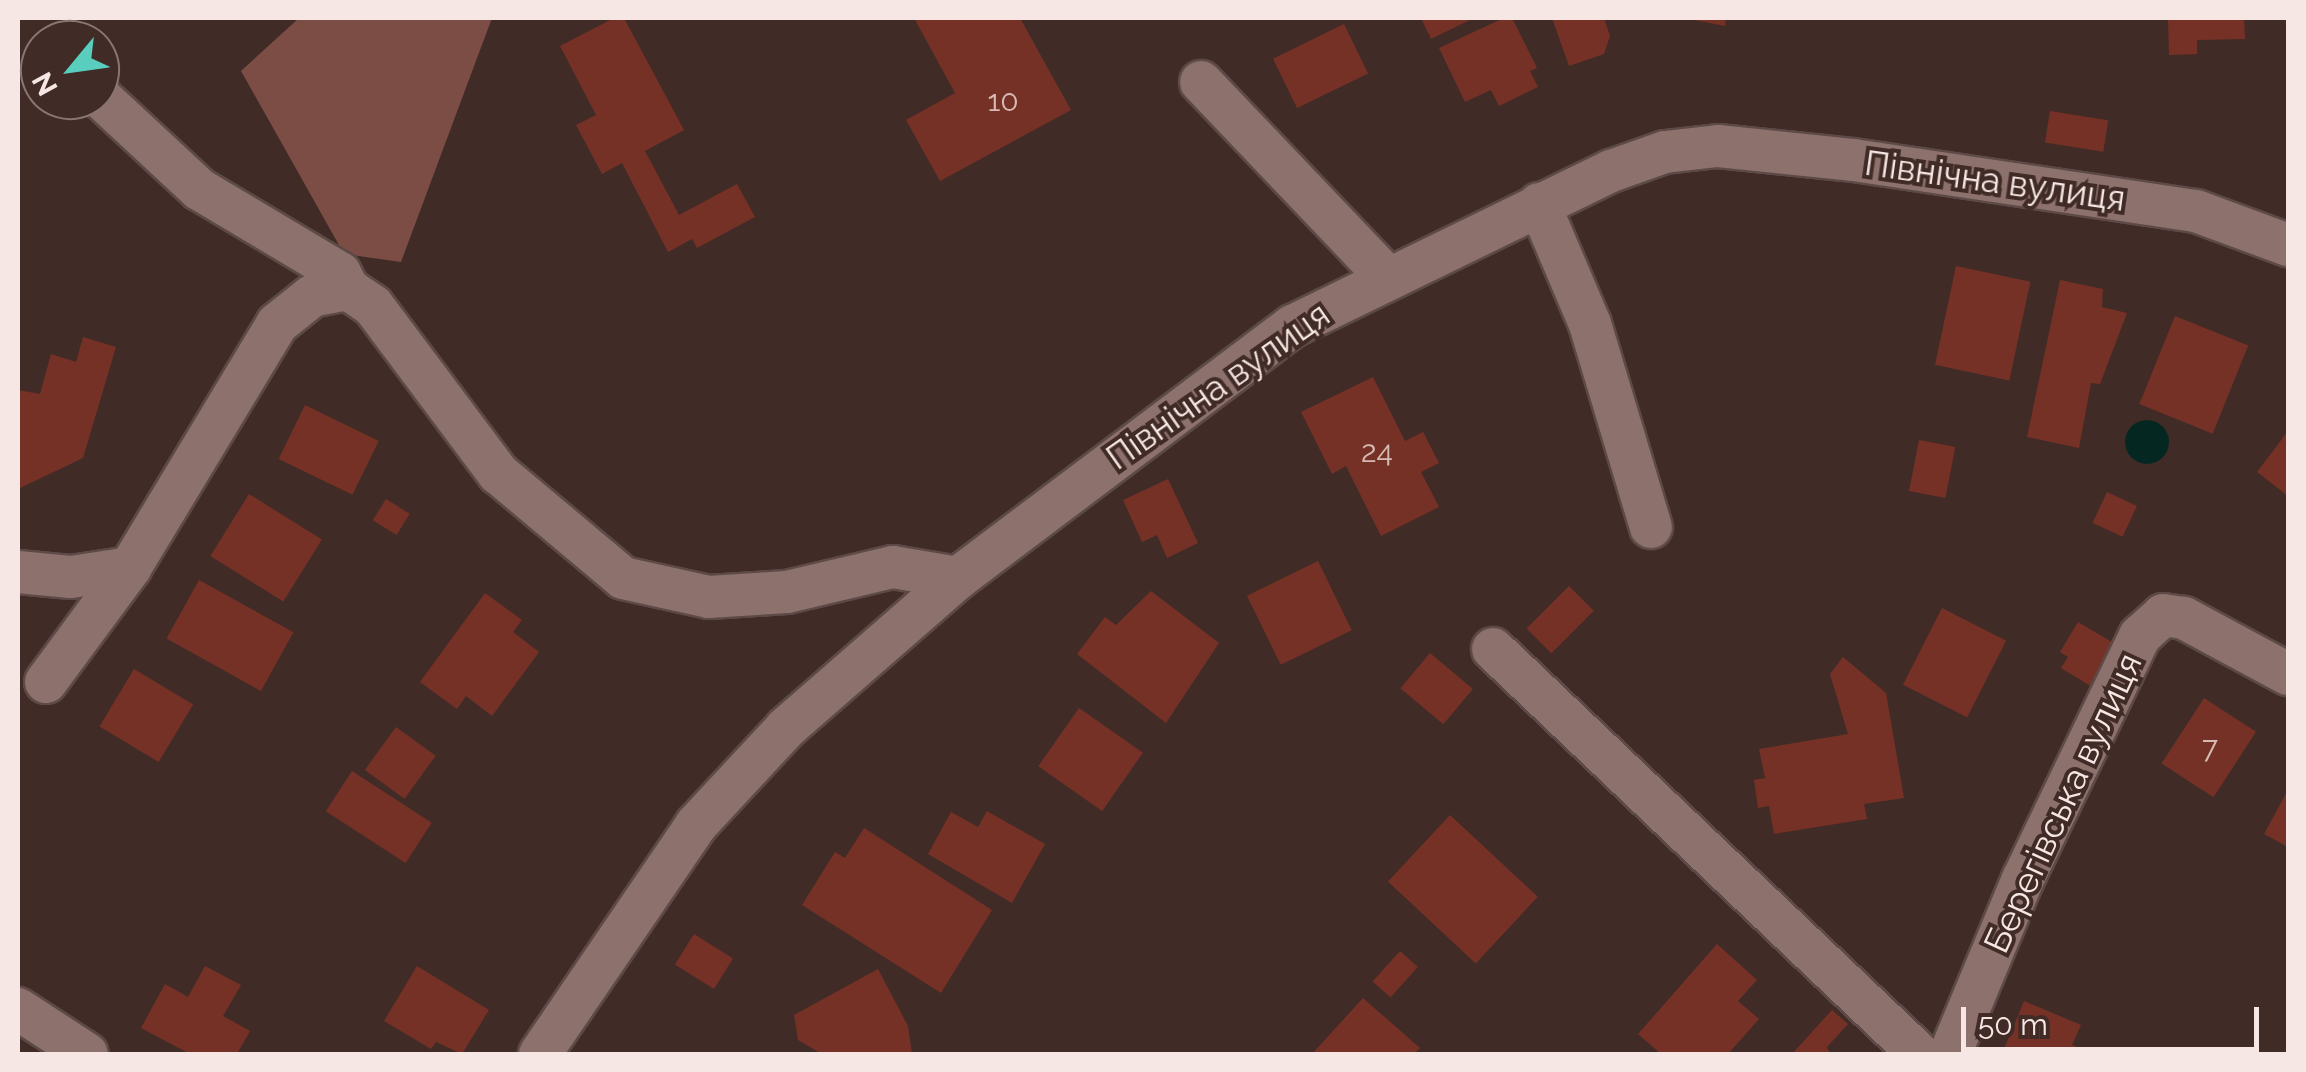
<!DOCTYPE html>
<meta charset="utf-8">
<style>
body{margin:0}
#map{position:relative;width:2306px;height:1072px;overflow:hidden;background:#412b26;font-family:Raleway,sans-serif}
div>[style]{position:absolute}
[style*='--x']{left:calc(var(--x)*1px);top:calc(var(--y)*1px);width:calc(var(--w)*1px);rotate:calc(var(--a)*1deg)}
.green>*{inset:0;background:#7b4d44}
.water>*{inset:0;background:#042722}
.round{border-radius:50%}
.building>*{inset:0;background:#763126;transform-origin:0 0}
.roads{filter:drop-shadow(2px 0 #5d4a46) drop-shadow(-2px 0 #5d4a46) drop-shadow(0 2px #5d4a46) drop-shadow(0 -2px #5d4a46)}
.minor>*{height:42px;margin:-21px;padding:0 21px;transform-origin:21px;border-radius:21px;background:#8c716c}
span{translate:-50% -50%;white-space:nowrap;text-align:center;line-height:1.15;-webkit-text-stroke:8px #412b26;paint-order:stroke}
.number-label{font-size:30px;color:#d6bab4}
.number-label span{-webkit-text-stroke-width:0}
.street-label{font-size:35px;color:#f6e7e4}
.frame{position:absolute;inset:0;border:20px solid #f6e7e4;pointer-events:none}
.north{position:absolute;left:20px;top:20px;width:100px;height:100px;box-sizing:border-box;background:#412b26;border:2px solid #897672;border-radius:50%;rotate:241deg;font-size:28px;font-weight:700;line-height:40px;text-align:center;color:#f6e7e4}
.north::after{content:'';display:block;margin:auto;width:35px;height:45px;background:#59cebe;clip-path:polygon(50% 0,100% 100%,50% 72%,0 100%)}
.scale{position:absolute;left:1961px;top:1007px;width:298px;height:45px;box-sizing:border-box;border:5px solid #f6e7e4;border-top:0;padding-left:12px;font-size:30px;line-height:35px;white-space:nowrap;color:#f6e7e4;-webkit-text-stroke:8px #412b26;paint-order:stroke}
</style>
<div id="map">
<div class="green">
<i style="clip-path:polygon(299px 18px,492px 18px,401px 262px,344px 254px,241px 71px)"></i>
</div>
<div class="water">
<i class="round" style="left:2125px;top:420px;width:44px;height:44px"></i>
</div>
<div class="building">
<i style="clip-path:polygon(614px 18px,624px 18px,684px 130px,645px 151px,679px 215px,737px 184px,755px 217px,697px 248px,692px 239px,668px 252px,622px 163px,602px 174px,576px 125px,596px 115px,560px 46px)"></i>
<i style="clip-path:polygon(914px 18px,1020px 18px,1071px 110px,940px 181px,906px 120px,955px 93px)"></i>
<i style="clip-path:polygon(1421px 18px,1474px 18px,1431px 39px)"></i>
<i style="clip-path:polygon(1504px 18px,1512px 18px,1537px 68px,1530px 71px,1538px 87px,1499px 106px,1491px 90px,1465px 102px,1439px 48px)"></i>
<i style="clip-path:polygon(1552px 18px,1604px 18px,1610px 36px,1604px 54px,1569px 66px)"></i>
<i style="clip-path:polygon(1684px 18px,1726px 18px,1725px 26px)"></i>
<i style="clip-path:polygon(2168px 18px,2244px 18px,2245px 39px,2197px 40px,2197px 54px,2169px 55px)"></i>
<i style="left:1344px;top:24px;width:55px;height:79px;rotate:64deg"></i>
<i style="left:2050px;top:111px;width:59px;height:32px;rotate:9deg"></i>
<i style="left:1956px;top:266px;width:76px;height:101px;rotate:12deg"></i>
<i style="clip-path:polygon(2060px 280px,2103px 289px,2102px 307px,2127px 313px,2100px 384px,2091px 383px,2079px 448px,2027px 437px)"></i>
<i style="left:2175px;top:316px;width:79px;height:95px;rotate:22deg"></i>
<i style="clip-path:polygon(83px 337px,116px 347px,83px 458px,18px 489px,18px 390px,40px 394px,51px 354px,76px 362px)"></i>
<i style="clip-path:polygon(1373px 377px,1405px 441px,1423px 432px,1439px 463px,1421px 472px,1439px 507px,1381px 536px,1346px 466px,1332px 474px,1301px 412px)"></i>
<i style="left:305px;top:405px;width:82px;height:60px;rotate:26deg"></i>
<i style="clip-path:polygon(2288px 431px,2288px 496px,2257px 472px)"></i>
<i style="left:1919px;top:440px;width:37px;height:52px;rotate:11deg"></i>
<i style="clip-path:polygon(1168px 479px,1198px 543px,1167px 558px,1157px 535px,1142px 542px,1123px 500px)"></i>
<i style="left:2107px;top:492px;width:33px;height:34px;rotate:25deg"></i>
<i style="left:249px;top:494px;width:86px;height:73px;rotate:32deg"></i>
<i style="left:386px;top:499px;width:28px;height:25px;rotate:32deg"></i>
<i style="left:1318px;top:561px;width:77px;height:79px;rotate:64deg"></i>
<i style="left:199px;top:580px;width:108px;height:67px;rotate:29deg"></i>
<i style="left:1569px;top:586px;width:35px;height:60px;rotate:45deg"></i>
<i style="clip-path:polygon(1151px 591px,1219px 643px,1166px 723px,1077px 654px,1105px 617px,1116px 625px)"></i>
<i style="clip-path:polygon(485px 593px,522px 620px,513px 632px,539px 652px,492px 716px,466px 696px,457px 709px,420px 682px)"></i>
<i style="left:1942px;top:608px;width:72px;height:86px;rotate:27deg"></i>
<i style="clip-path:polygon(2078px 622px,2122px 648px,2097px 690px,2061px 668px,2068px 657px,2060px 652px)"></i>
<i style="left:1430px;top:653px;width:56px;height:46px;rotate:40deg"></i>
<i style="clip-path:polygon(1843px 657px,1886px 693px,1904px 798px,1864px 804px,1867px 819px,1774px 834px,1769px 806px,1758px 808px,1754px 780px,1765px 778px,1759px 749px,1848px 734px,1830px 674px)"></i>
<i style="left:134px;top:669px;width:69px;height:67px;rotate:31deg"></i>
<i style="left:2204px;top:698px;width:62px;height:78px;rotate:33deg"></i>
<i style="left:1079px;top:708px;width:78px;height:71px;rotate:35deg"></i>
<i style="left:396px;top:727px;width:49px;height:53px;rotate:36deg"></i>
<i style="left:352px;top:771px;width:95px;height:48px;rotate:33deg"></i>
<i style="clip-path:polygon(2288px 790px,2288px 847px,2264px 834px)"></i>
<i style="clip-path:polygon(987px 811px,1045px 844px,1012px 903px,928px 854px,951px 812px,978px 827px)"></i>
<i style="left:1450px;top:815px;width:120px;height:91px;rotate:43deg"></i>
<i style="clip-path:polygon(864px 828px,992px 910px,941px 993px,802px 905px,835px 852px,845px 858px)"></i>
<i style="left:694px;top:934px;width:46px;height:36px;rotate:32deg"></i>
<i style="clip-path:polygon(1717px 944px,1757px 980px,1738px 1001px,1759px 1019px,1728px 1054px,1661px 1054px,1638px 1034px)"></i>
<i style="left:1400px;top:951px;width:24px;height:41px;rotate:42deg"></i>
<i style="clip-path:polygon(205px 966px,241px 985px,223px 1016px,250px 1031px,237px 1054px,190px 1054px,141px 1028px,165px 984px,188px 997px)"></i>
<i style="clip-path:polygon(417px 966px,489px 1010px,462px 1054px,436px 1042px,431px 1049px,384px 1021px)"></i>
<i style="clip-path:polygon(878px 969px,908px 1026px,912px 1054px,822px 1054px,798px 1040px,794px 1015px)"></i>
<i style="clip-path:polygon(1363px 998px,1420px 1048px,1414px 1054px,1312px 1054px)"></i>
<i style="clip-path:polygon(2024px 1001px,2081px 1025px,2072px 1045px,2094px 1054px,2002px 1054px)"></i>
<i style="clip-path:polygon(1832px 1010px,1848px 1024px,1827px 1047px,1830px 1054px,1792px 1054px)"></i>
</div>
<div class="roads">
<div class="minor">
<i style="--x:1201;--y:82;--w:268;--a:46.4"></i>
<i style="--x:100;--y:97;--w:135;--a:42.9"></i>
<i style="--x:199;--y:189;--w:164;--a:30.8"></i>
<i style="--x:340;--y:273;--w:18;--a:63"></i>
<i style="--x:348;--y:289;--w:30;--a:34"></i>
<i style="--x:373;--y:306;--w:209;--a:53.2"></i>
<i style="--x:498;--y:473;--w:163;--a:40"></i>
<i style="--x:623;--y:578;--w:88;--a:12.5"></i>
<i style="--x:709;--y:597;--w:78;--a:-3.7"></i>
<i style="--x:787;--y:592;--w:109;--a:-13.3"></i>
<i style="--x:893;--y:567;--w:66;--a:9.6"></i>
<i style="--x:1539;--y:204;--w:130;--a:67"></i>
<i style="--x:1590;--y:324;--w:212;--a:73.3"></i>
<i style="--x:18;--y:572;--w:53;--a:5.4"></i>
<i style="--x:71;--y:577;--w:60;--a:-8.7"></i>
<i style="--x:1493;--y:649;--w:588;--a:43.55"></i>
<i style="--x:46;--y:682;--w:142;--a:-53.6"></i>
<i style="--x:130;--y:568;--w:285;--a:-58.9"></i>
<i style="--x:277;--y:324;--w:45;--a:-38.7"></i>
<i style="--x:312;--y:296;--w:37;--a:-11"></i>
<i style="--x:18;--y:1009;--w:82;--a:33.1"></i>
<i style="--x:540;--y:1054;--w:277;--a:-55.7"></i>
<i style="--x:696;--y:825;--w:132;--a:-47.1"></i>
<i style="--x:786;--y:728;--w:228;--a:-41.1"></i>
<i style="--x:958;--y:578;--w:419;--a:-37"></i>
<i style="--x:1293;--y:326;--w:354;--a:-26"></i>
<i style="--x:1611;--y:171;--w:57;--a:-19.4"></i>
<i style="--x:1665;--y:152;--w:53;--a:-6.5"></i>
<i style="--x:1718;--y:146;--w:137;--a:5.9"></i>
<i style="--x:1854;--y:160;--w:346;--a:8.5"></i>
<i style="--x:2196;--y:211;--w:98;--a:20.3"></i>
<i style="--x:1950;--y:1054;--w:190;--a:-67.4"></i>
<i style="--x:2023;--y:879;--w:270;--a:-64.3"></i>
<i style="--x:2140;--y:636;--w:31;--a:-42"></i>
<i style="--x:2163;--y:615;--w:21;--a:8"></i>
<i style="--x:2184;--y:618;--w:118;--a:28.3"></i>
</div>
</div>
<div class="number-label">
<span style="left:1003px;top:101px">10</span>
<span style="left:1377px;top:452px">24</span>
<span style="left:2210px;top:748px">7</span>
</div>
<div class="street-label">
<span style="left:1995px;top:181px;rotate:8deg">Північна вулиця</span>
<span style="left:1218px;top:386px;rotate:-35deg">Північна вулиця</span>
<span style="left:2063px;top:803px;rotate:-65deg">Берегівська вулиця</span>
</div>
<div class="frame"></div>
<div class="north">N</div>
<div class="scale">50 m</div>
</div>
